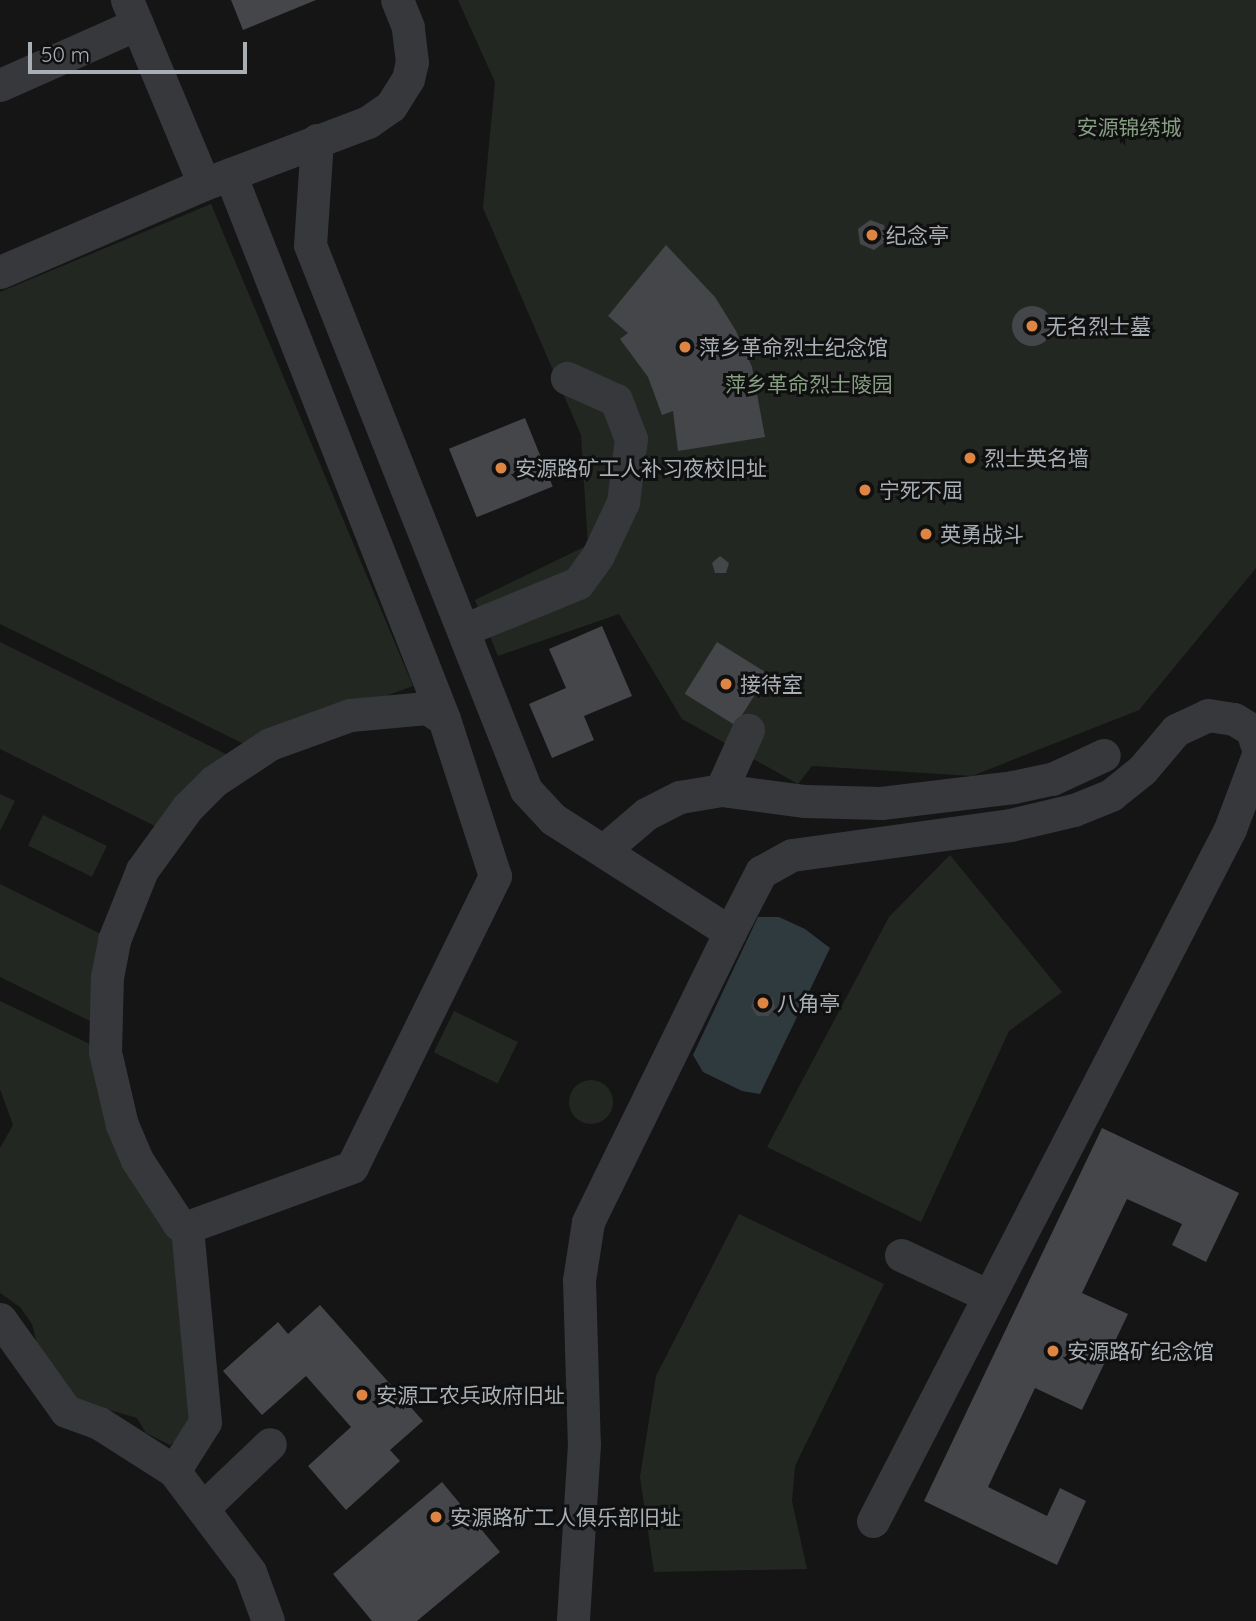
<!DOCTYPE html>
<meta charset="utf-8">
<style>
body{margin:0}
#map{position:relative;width:1256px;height:1621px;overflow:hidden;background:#151516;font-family:Quicksand,"Noto Sans SC",sans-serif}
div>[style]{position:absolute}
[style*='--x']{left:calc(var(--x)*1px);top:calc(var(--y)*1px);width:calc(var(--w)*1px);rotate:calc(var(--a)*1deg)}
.green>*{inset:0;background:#222821;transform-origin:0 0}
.round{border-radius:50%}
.water>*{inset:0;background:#2f3a3e}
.building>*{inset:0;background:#444649;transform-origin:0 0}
.minor>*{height:33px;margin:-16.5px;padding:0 16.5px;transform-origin:16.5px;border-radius:16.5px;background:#36383b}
.dots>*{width:19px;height:19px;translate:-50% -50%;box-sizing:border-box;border:4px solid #101011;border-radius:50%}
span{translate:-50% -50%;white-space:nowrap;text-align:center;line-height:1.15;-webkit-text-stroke:6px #101011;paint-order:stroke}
.park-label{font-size:21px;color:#869e81}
.poi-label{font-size:21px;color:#a8afb5}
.left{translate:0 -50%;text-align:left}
.scale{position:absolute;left:28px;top:42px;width:219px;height:32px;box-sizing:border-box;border:4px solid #a8afb5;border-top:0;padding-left:9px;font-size:21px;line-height:24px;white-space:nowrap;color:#a8afb5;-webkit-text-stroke:5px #101011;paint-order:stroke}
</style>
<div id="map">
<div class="green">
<i style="clip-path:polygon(458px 0,1256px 0,1256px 568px,1139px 710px,972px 776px,812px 766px,798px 784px,682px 719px,619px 614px,498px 656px,475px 600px,588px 545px,581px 435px,483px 208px,495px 82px)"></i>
<i style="clip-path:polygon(211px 204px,413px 686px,248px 746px,0 624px,0 292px)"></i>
<i style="clip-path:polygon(0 642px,228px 755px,157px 827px,0 749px)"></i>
<i style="clip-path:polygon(0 794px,15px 801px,0 831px)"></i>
<i style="left:43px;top:815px;width:71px;height:34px;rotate:26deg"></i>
<i style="clip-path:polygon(950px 855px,1062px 992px,1009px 1031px,921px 1222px,767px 1147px,889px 917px)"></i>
<i style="clip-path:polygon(0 884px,103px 935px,92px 1022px,0 977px)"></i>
<i style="clip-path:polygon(0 1001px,94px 1046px,173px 1237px,196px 1403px,186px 1431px,170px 1445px,146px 1433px,137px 1418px,75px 1400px,42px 1363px,32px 1324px,20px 1307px,0 1293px,0 1148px,13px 1125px,0 1089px)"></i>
<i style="left:454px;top:1011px;width:71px;height:46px;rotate:26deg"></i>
<i class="round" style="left:569px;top:1080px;width:44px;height:44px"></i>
<i style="clip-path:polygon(739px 1214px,884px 1284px,795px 1466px,792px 1501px,807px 1569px,654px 1572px,640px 1477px,656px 1376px)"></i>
</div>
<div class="water">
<i style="clip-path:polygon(758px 917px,779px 917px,805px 929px,830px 948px,760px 1094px,742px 1091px,703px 1072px,693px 1055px)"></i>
</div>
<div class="building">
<i style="clip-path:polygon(231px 0,316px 0,243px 30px)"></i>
<i style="clip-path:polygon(870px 220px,884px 225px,886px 241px,874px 250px,860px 244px,858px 229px)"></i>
<i style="clip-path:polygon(666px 245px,715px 297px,736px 331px,752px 367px,765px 437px,678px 451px,673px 411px,662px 415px,648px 377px,620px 339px,628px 333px,608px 316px)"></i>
<i class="round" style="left:1012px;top:306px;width:40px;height:40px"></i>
<i style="left:525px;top:418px;width:74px;height:82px;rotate:68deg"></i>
<i style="clip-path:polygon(720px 556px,729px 563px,726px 573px,715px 573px,712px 563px)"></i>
<i style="clip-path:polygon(602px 626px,632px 696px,584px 716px,594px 740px,552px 758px,529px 704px,566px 688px,549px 649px)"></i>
<i style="left:717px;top:642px;width:60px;height:61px;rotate:32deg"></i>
<i style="clip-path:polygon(763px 993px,773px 998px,775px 1008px,768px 1016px,757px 1016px,751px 1007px,754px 997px)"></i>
<i style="clip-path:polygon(1102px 1128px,1239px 1193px,1206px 1262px,1172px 1245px,1182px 1224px,1127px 1199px,1082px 1293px,1128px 1314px,1082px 1410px,1035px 1388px,988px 1487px,1047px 1516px,1060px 1488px,1086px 1501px,1057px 1565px,924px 1501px)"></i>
<i style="clip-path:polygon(320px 1305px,423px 1421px,390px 1450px,400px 1461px,346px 1510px,308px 1466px,351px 1427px,306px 1376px,262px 1415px,223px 1371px,278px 1322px,288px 1334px)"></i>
<i style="clip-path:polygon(442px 1482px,500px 1552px,417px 1621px,372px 1621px,333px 1574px)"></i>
</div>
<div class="minor">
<i style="--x:127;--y:0;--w:199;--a:67.3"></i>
<i style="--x:204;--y:184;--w:175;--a:-20.7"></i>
<i style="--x:368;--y:122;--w:28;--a:-35"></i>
<i style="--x:391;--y:106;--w:32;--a:-58"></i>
<i style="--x:408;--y:79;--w:17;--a:-77"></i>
<i style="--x:412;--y:62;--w:35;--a:-97"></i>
<i style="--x:408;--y:27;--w:29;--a:-112"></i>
<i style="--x:0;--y:85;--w:150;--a:-24"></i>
<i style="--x:317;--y:140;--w:105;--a:93.8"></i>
<i style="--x:310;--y:245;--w:586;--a:68.38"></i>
<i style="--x:526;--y:790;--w:40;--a:47"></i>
<i style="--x:553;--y:819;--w:210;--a:32.6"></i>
<i style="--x:730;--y:932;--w:323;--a:116.1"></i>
<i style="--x:588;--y:1222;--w:59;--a:98.8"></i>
<i style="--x:579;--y:1280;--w:164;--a:88.3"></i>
<i style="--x:584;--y:1444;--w:177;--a:93.6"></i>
<i style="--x:230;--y:174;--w:586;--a:68.56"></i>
<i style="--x:0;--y:272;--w:222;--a:-23.3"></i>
<i style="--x:463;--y:630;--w:124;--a:-22.2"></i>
<i style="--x:578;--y:583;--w:34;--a:-54"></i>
<i style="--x:598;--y:555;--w:59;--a:-64.7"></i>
<i style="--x:623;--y:502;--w:64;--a:-82.8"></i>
<i style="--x:631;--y:439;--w:42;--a:-111"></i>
<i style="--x:616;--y:400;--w:54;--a:-155.8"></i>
<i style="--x:427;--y:708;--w:20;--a:33"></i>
<i style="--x:444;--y:719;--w:165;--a:72"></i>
<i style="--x:495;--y:876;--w:324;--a:116.2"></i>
<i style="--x:352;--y:1167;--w:176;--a:160"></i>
<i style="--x:187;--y:1227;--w:9;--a:-159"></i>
<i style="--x:179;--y:1224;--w:77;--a:-123.3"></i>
<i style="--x:137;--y:1160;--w:38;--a:-113"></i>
<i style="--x:122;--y:1125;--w:75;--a:-103.1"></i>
<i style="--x:105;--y:1052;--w:75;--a:-88.5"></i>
<i style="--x:107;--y:977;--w:38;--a:-79"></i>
<i style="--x:114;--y:940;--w:75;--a:-68.2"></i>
<i style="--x:142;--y:870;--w:77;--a:-54"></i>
<i style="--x:187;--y:808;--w:38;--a:-45"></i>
<i style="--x:214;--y:781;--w:67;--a:-33.5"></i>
<i style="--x:270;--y:744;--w:85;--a:-19.9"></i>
<i style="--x:350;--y:715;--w:77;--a:-5.2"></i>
<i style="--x:721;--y:790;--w:66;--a:-65.8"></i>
<i style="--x:604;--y:850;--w:55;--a:-40.6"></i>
<i style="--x:646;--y:814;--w:38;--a:-27"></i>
<i style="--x:680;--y:797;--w:42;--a:-9.7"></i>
<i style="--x:721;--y:790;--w:85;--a:7.5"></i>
<i style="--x:805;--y:801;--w:76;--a:1.5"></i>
<i style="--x:881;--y:803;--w:133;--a:-6.9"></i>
<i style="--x:1013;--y:787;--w:40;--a:-12"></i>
<i style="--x:1052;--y:779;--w:57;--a:-24.8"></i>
<i style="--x:730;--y:932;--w:68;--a:-62.7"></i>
<i style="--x:761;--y:872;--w:35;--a:-29"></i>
<i style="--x:792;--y:855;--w:220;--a:-7.8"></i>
<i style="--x:1010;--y:825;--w:66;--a:-13.2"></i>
<i style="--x:1074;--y:810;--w:40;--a:-22"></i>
<i style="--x:1111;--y:795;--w:40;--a:-39"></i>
<i style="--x:1142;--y:770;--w:52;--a:-49.6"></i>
<i style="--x:1176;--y:730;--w:35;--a:-25"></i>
<i style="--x:1208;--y:715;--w:26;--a:9"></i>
<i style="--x:1234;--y:719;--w:21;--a:31"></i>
<i style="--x:1252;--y:730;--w:14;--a:73"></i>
<i style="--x:901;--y:1255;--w:97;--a:25"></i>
<i style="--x:0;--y:1319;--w:113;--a:54.3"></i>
<i style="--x:66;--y:1411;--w:35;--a:20"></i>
<i style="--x:99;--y:1423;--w:89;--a:32.6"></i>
<i style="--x:174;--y:1471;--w:126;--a:53"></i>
<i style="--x:250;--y:1572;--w:52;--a:69.8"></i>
<i style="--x:174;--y:1471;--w:58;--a:-57.7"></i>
<i style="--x:205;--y:1422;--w:196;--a:-95.3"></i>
<i style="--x:204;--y:1507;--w:91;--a:-43.7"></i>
<i style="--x:873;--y:1521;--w:779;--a:-62.71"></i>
<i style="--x:1230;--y:829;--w:74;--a:-69.4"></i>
</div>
<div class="dots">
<i style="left:872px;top:235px;background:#df8544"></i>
<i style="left:1032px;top:326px;background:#df8544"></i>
<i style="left:685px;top:347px;background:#df8544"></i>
<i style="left:970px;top:458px;background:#df8544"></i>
<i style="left:501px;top:468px;background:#df8544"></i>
<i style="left:865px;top:490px;background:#df8544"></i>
<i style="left:926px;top:534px;background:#df8544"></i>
<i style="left:726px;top:684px;background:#df8544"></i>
<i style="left:763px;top:1003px;background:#df8544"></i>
<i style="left:1053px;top:1351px;background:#df8544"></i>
<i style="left:362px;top:1395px;background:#df8544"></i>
<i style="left:436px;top:1517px;background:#df8544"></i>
</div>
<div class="park-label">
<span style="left:1129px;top:127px">安源锦绣城</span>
<span style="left:809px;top:384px">萍乡革命烈士陵园</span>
</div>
<div class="poi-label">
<span class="left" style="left:886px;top:235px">纪念亭</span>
<span class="left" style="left:1046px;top:326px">无名烈士墓</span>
<span class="left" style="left:699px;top:347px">萍乡革命烈士纪念馆</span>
<span class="left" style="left:984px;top:458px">烈士英名墙</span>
<span class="left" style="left:515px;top:468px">安源路矿工人补习夜校旧址</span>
<span class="left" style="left:879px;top:490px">宁死不屈</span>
<span class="left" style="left:940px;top:534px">英勇战斗</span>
<span class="left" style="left:740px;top:684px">接待室</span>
<span class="left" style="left:777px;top:1003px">八角亭</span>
<span class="left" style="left:1067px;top:1351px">安源路矿纪念馆</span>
<span class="left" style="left:376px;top:1395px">安源工农兵政府旧址</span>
<span class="left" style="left:450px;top:1517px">安源路矿工人俱乐部旧址</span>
</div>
<div class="scale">50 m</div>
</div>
